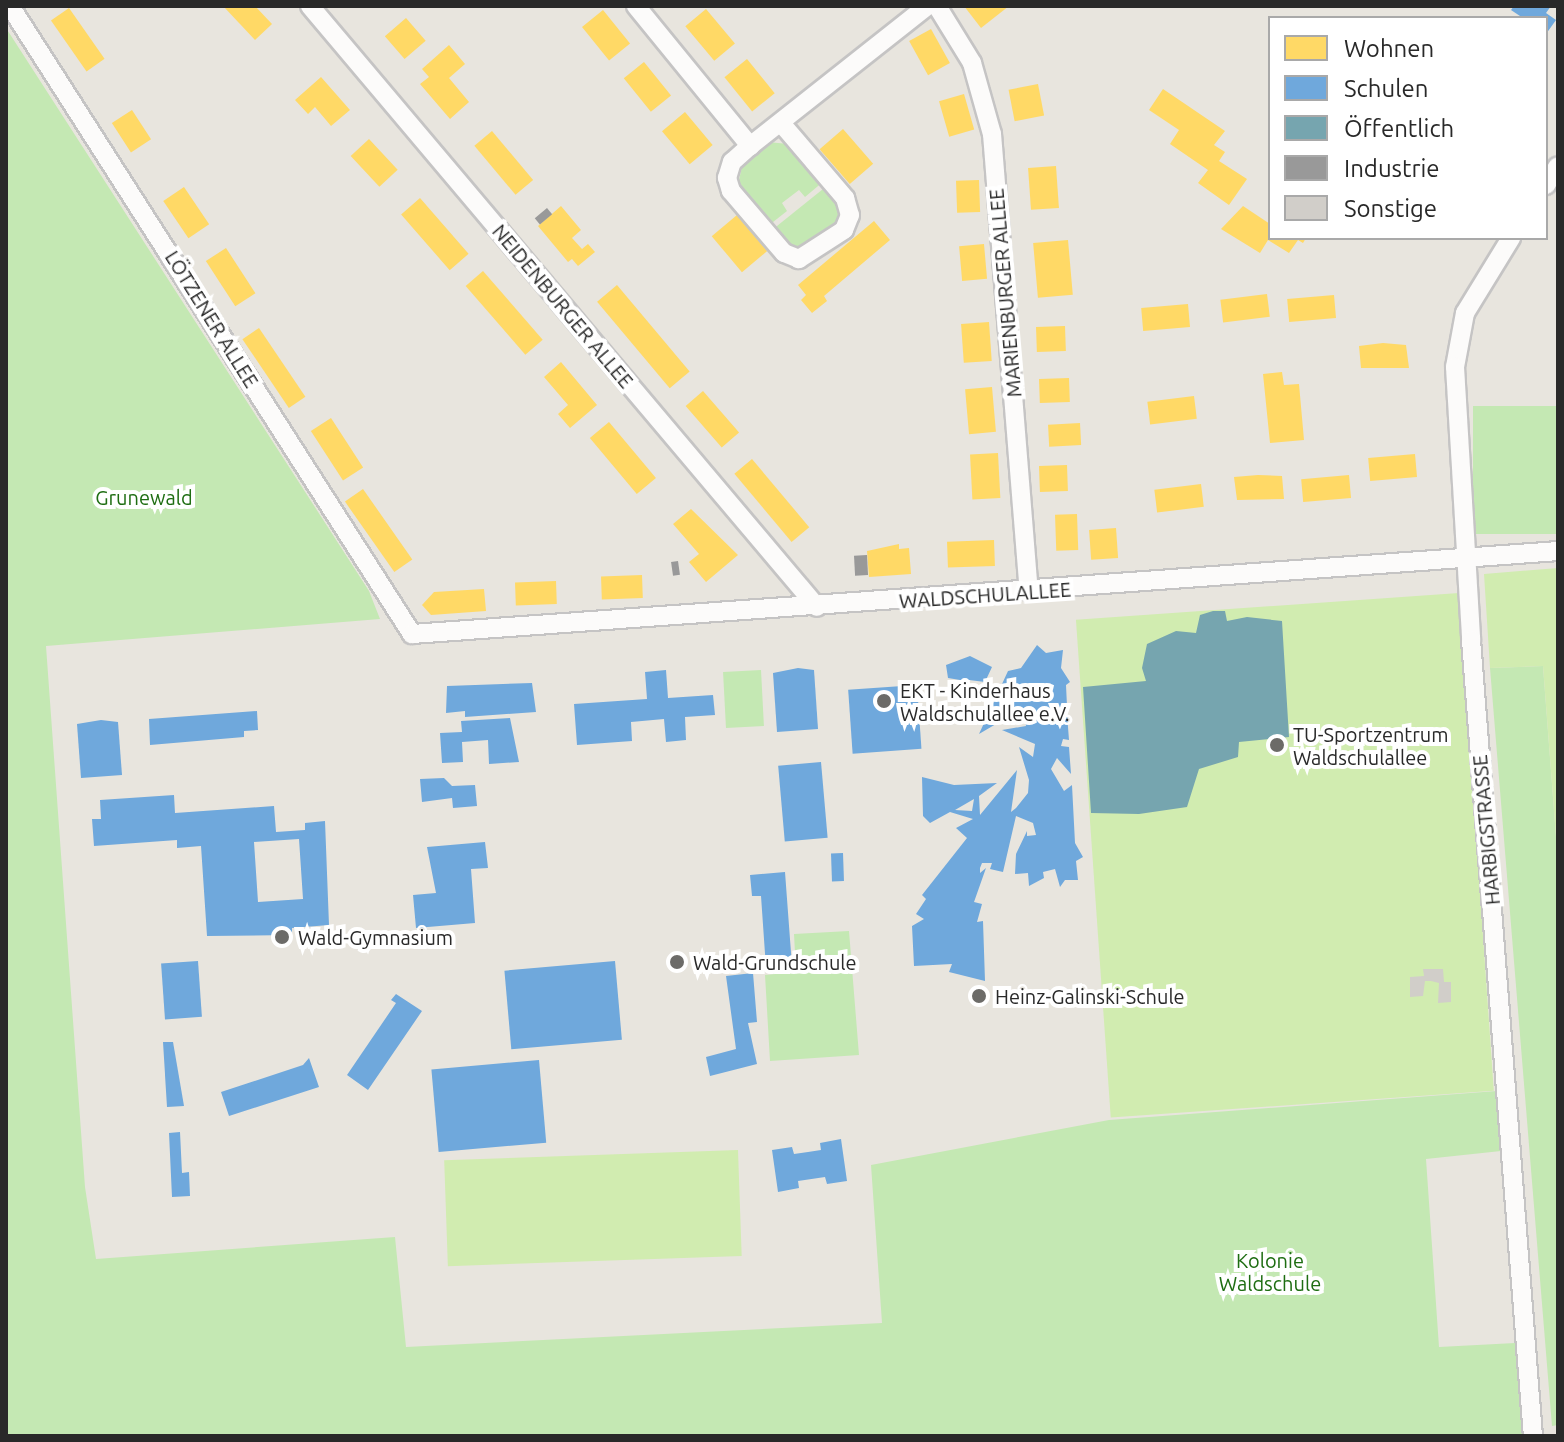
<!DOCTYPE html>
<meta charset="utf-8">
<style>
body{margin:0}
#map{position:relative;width:1564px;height:1442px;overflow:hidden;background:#e8e5de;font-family:Ubuntu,sans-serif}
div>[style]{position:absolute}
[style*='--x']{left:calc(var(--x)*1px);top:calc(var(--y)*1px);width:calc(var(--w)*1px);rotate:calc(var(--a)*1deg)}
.green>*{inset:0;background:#c4e8b3;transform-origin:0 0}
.pitch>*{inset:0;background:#d1ecb0;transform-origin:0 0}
.homes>*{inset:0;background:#ffd966;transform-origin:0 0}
.schools>*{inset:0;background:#6fa8dc;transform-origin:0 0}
.public>*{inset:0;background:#76a5af}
.industry>*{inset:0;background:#999;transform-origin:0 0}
.building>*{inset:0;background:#d1cec9}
.roads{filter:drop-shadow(2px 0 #c5c4c4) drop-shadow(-2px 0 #c5c4c4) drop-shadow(0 2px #c5c4c4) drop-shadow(0 -2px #c5c4c4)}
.minor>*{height:18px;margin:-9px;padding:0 9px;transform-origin:9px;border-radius:9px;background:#fcfbfa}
.dots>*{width:22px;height:22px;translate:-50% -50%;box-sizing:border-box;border:4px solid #fff;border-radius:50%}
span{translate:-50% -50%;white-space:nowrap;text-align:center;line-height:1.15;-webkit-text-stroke:8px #fff;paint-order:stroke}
.street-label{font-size:20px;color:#292929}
.park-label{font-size:20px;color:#1e6d12}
.poi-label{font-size:20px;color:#292929}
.left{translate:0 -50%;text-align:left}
.frame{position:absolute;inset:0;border:8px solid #292929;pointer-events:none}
.legend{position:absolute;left:1268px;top:16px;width:280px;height:224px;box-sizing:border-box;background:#fff;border:2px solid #a9a9a9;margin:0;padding:10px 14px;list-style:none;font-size:24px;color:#292929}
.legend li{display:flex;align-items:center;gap:16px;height:40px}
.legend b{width:40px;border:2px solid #a9a9a9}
</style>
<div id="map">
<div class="green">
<i style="clip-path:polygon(6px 28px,369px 591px,380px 619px,46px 646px,85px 1187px,96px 1259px,395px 1237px,406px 1347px,882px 1323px,871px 1165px,1109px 1120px,1497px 1091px,1501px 1151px,1426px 1159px,1439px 1347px,1515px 1343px,1523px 1436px,6px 1436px)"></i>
<i style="clip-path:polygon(768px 142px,788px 144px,824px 181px,805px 197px,799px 190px,782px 203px,787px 211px,768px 226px,742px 193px,739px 180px,743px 162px)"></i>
<i style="clip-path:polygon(828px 185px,840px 209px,835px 230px,805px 248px,787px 244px,772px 230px)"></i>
<i style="left:1558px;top:406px;width:128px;height:85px;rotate:90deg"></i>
<i style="clip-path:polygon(1543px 666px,1558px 863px,1558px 1425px,1552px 1426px,1490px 668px)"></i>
<i style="left:761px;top:670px;width:56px;height:38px;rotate:87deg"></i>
<i style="clip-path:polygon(849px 931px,859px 1055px,770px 1061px,765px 975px,796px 972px,794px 934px)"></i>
</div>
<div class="pitch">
<i style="clip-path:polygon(1558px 568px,1558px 863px,1543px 666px,1490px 668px,1484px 574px)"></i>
<i style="left:1459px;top:593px;width:499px;height:384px;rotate:86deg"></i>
<i style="left:738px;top:1150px;width:106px;height:294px;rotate:88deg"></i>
</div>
<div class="homes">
<i style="clip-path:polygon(255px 6px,272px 24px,255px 40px,224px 7px)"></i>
<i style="clip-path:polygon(964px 6px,1009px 6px,981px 28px)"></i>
<i style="left:69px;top:8px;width:62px;height:22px;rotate:55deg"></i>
<i style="left:706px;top:9px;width:45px;height:27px;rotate:50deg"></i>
<i style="left:603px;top:10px;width:43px;height:27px;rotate:51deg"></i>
<i style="left:406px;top:18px;width:30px;height:28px;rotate:49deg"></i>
<i style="left:931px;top:29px;width:39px;height:25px;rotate:61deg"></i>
<i style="clip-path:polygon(449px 45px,465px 64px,449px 78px,469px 102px,450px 119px,420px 84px,429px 77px,422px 69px)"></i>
<i style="left:747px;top:59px;width:44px;height:29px;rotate:51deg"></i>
<i style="left:644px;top:62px;width:43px;height:26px;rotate:51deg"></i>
<i style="clip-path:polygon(321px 77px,350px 110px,331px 126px,315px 107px,308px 114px,295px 100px)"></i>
<i style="left:1038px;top:84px;width:32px;height:30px;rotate:79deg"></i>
<i style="clip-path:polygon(1163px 89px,1225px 131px,1214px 145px,1225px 152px,1219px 161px,1247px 179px,1229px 205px,1198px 183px,1208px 170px,1170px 144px,1179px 130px,1149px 110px)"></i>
<i style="left:964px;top:94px;width:37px;height:26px;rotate:74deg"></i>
<i style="left:132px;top:110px;width:35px;height:24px;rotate:57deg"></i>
<i style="left:685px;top:112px;width:43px;height:30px;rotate:50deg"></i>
<i style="left:843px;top:129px;width:46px;height:31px;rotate:49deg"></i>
<i style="left:492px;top:131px;width:64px;height:23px;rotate:50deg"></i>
<i style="left:369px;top:139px;width:42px;height:25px;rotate:47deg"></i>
<i style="left:1056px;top:166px;width:42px;height:28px;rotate:86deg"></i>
<i style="left:979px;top:180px;width:32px;height:23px;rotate:88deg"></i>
<i style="left:184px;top:187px;width:45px;height:25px;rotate:56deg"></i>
<i style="left:420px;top:198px;width:74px;height:25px;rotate:49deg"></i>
<i style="clip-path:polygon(561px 206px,581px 230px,572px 238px,582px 249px,588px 244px,595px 252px,578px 266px,572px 259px,568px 262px,538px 226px)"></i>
<i style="clip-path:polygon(1243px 206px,1270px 224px,1270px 238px,1306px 238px,1303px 243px,1298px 240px,1289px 253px,1268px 240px,1260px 253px,1221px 229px)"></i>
<i style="left:737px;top:215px;width:47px;height:33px;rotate:50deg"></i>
<i style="clip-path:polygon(874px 221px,890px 240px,824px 296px,827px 301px,812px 313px,801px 300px,806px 295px,798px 285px)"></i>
<i style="left:1068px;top:240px;width:55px;height:35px;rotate:85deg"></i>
<i style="left:984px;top:244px;width:35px;height:25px;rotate:85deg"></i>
<i style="left:226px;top:248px;width:54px;height:24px;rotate:57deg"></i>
<i style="left:483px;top:271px;width:91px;height:23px;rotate:49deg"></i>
<i style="left:617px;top:285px;width:113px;height:26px;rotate:50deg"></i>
<i style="left:1267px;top:294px;width:23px;height:47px;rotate:83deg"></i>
<i style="left:1334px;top:295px;width:23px;height:47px;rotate:85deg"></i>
<i style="left:1188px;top:304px;width:23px;height:47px;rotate:85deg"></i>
<i style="left:989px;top:322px;width:39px;height:28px;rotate:86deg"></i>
<i style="left:1065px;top:326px;width:25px;height:29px;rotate:88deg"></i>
<i style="left:259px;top:328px;width:83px;height:20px;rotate:56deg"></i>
<i style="clip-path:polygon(1383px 343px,1406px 345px,1409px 368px,1361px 368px,1359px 346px)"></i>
<i style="clip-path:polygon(561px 362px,597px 405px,570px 428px,558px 414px,568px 405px,544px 377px)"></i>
<i style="clip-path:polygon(1282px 372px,1284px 385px,1299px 384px,1304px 440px,1270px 443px,1263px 374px)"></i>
<i style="left:1069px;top:378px;width:24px;height:30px;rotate:88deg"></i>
<i style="left:992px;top:387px;width:45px;height:27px;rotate:85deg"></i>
<i style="left:703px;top:391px;width:55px;height:23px;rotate:49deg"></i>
<i style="left:1194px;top:396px;width:23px;height:47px;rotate:83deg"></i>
<i style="left:331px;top:418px;width:59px;height:24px;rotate:57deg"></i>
<i style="left:609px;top:422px;width:73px;height:25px;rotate:50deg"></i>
<i style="left:1080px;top:423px;width:22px;height:32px;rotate:87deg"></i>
<i style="left:998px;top:453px;width:45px;height:28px;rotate:87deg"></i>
<i style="left:1415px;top:454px;width:23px;height:47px;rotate:85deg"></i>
<i style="left:752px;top:459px;width:89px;height:23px;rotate:50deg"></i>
<i style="left:1067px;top:465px;width:26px;height:28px;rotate:88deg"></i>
<i style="clip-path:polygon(1258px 475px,1282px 476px,1284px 499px,1237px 500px,1234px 477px)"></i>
<i style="left:1349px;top:475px;width:23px;height:48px;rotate:85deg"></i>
<i style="left:1201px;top:484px;width:23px;height:47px;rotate:83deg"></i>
<i style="left:363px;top:489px;width:86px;height:22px;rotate:55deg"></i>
<i style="clip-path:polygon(691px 509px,738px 555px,706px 582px,689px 562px,699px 554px,673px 524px)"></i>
<i style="left:1077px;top:514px;width:36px;height:22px;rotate:88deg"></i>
<i style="left:1116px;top:528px;width:30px;height:27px;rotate:86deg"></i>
<i style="left:994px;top:540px;width:26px;height:47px;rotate:88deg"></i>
<i style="clip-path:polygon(899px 544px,899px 549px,909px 548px,911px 574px,869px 577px,867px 551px)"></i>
<i style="left:642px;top:575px;width:23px;height:41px;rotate:88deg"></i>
<i style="left:556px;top:581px;width:23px;height:41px;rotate:88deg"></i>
<i style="clip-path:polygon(484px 589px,486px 611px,431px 615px,422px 605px,434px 592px)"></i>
</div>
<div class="schools">
<i style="clip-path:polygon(1514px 6px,1551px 6px,1546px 13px,1556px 20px,1546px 34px,1546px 18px,1523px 18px,1511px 10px)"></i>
<i style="clip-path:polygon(evenodd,1037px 645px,1046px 653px,1063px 650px,1061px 668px,1070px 682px,1066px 685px,1067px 706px,1044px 712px,1051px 724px,1063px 723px,1062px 715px,1067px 714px,1069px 740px,1063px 739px,1061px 746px,1069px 747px,1071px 774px,1057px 758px,1051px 769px,1064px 791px,1072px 785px,1075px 843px,1083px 857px,1076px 861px,1078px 880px,1065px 880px,1060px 887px,1055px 869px,1043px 872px,1044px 878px,1029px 886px,1028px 873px,1015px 874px,1016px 854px,1027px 831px,1027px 836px,1036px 835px,1033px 823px,1016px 816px,1003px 872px,990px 869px,992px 863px,982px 863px,980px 868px,980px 873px,986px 868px,974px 902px,982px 904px,977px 922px,983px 921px,985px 981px,949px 972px,952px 964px,914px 966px,912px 926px,924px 919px,916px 914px,926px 899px,922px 895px,967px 838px,956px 828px,973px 819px,950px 812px,930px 823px,923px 816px,922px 777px,954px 785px,997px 783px,979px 796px,980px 815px,1017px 770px,1011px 812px,1016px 808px,1028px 793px,1029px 780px,1019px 747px,1033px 757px,1035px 744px,1002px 730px,1026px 726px,1025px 719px,1013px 721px,1013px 714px,979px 734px,1008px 671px,1021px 668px,1037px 645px,974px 799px,972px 811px,955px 810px,974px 799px)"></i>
<i style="clip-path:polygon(970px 656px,992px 667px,985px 682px,969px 680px,969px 690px,961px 698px,960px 680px,948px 678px,946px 665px)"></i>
<i style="clip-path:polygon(798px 668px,814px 670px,818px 729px,777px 732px,773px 673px)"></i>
<i style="clip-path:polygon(666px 670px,668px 698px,713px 695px,715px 715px,685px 717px,686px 740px,666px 742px,664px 719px,631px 722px,632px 741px,577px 745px,574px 704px,647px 699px,645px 672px)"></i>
<i style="clip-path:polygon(532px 683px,536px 712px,465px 717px,465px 711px,446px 713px,447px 686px)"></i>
<i style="left:917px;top:685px;width:64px;height:69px;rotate:86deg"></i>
<i style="clip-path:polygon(257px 711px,258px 730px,244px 731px,244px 737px,150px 745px,149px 719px)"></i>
<i style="clip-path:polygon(510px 718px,519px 762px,489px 764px,488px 740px,462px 742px,463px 762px,442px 763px,440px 733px,462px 732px,461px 721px)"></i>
<i style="clip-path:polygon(101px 720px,118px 722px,122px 775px,81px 778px,77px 724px)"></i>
<i style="left:821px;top:762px;width:76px;height:43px;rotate:85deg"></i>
<i style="clip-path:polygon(444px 778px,452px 786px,475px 785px,477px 806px,453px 808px,452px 798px,422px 802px,420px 779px)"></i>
<i style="clip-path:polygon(evenodd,174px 795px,175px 813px,274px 806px,276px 832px,305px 830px,305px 823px,325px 821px,329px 925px,292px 928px,292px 935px,207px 936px,201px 846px,177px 848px,177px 840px,94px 846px,92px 819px,101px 819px,100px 800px,174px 795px,299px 839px,303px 899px,258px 902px,254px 842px,299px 839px)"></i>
<i style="clip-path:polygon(485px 842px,488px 868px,471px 869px,475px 923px,416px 928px,413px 895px,436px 893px,427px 847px)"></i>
<i style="left:843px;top:853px;width:28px;height:12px;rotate:88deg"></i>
<i style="clip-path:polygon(785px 872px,792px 966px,766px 968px,761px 896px,752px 896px,750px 875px)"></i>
<i style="left:198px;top:961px;width:56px;height:37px;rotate:86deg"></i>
<i style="left:615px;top:961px;width:79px;height:111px;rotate:85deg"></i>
<i style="clip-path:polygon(753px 973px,757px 1022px,748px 1023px,757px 1064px,710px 1076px,706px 1057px,736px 1049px,726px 976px)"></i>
<i style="clip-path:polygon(396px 994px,422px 1011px,368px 1090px,347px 1075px,396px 1003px,391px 1000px)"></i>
<i style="clip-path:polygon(163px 1042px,173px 1042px,184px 1106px,167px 1107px)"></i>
<i style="clip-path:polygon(309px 1058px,319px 1087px,229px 1116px,221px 1092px,303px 1065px)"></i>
<i style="left:539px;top:1060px;width:83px;height:108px;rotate:85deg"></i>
<i style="clip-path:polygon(180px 1132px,182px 1173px,189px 1172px,190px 1196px,172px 1197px,169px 1133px)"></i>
<i style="clip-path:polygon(841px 1139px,847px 1181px,827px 1184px,825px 1177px,798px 1181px,799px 1188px,778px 1192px,772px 1150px,792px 1147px,794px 1154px,808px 1152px,821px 1150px,820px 1143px)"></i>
</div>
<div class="public">
<i style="clip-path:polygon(1213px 611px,1225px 611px,1227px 621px,1247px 617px,1282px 621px,1289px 737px,1239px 742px,1238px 757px,1199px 769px,1187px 807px,1139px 814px,1091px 813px,1083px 687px,1146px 681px,1142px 668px,1147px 644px,1176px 631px,1196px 633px,1200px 615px)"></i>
</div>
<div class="industry">
<i style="left:547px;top:208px;width:8px;height:16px;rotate:50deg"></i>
<i style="left:867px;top:555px;width:20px;height:13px;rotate:87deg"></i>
<i style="left:678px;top:561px;width:14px;height:7px;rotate:82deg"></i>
</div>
<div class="building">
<i style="clip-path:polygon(1423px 969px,1443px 969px,1444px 982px,1451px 982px,1451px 1002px,1438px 1003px,1439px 983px,1431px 981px,1425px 981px,1423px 996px,1410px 997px,1410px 977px,1424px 976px)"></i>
</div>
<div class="roads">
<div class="minor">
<i style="--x:10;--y:6;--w:746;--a:57.38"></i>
<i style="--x:412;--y:634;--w:1149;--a:-4.14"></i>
<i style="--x:310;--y:6;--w:786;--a:49.85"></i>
<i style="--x:636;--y:6;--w:181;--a:50.8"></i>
<i style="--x:937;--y:6;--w:67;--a:58.4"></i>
<i style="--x:972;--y:63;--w:74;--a:74.3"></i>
<i style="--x:992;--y:134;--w:459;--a:85.4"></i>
<i style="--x:781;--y:123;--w:99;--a:49.5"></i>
<i style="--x:845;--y:198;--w:18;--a:74"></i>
<i style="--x:850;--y:215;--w:16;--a:112"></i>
<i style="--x:844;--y:230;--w:54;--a:147.2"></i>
<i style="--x:799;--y:259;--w:16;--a:-158"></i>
<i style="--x:784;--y:253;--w:82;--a:-130.5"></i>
<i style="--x:731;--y:191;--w:14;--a:-107"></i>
<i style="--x:727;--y:178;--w:17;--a:-73"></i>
<i style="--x:732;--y:162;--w:24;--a:-42"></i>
<i style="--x:750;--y:146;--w:226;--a:-38.3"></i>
<i style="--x:1546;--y:185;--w:22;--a:-58"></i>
<i style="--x:1511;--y:238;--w:88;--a:121.5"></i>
<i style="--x:1465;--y:313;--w:55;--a:100.5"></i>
<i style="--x:1455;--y:367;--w:273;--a:86.6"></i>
<i style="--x:1471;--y:640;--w:798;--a:85.55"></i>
</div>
</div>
<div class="dots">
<i style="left:884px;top:701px;background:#6c6b68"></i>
<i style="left:1277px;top:745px;background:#6c6b68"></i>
<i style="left:282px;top:937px;background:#6c6b68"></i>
<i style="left:677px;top:962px;background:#6c6b68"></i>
<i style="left:979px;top:996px;background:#6c6b68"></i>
</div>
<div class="street-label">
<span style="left:1005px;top:293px;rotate:-95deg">MARIENBURGER ALLEE</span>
<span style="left:563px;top:306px;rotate:50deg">NEIDENBURGER ALLEE</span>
<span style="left:212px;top:319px;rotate:58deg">LÖTZENER ALLEE</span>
<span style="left:985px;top:595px;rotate:-4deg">WALDSCHULALLEE</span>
<span style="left:1486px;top:830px;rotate:-95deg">HARBIGSTRASSE</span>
</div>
<div class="park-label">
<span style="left:144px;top:497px">Grunewald</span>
<span style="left:1270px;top:1272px">Kolonie<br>Waldschule</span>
</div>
<div class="poi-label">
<span class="left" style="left:900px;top:702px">EKT - Kinderhaus<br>Waldschulallee e.V.</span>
<span class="left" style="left:1293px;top:746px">TU-Sportzentrum<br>Waldschulallee</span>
<span class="left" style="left:298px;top:937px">Wald-Gymnasium</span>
<span class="left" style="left:693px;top:962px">Wald-Grundschule</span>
<span class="left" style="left:995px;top:996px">Heinz-Galinski-Schule</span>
</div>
<div class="frame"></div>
<ul class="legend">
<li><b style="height:22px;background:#ffd966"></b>Wohnen</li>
<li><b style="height:22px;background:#6fa8dc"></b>Schulen</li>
<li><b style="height:22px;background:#76a5af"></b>Öffentlich</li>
<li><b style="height:22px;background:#999"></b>Industrie</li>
<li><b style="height:22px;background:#d1cec9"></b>Sonstige</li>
</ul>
</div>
